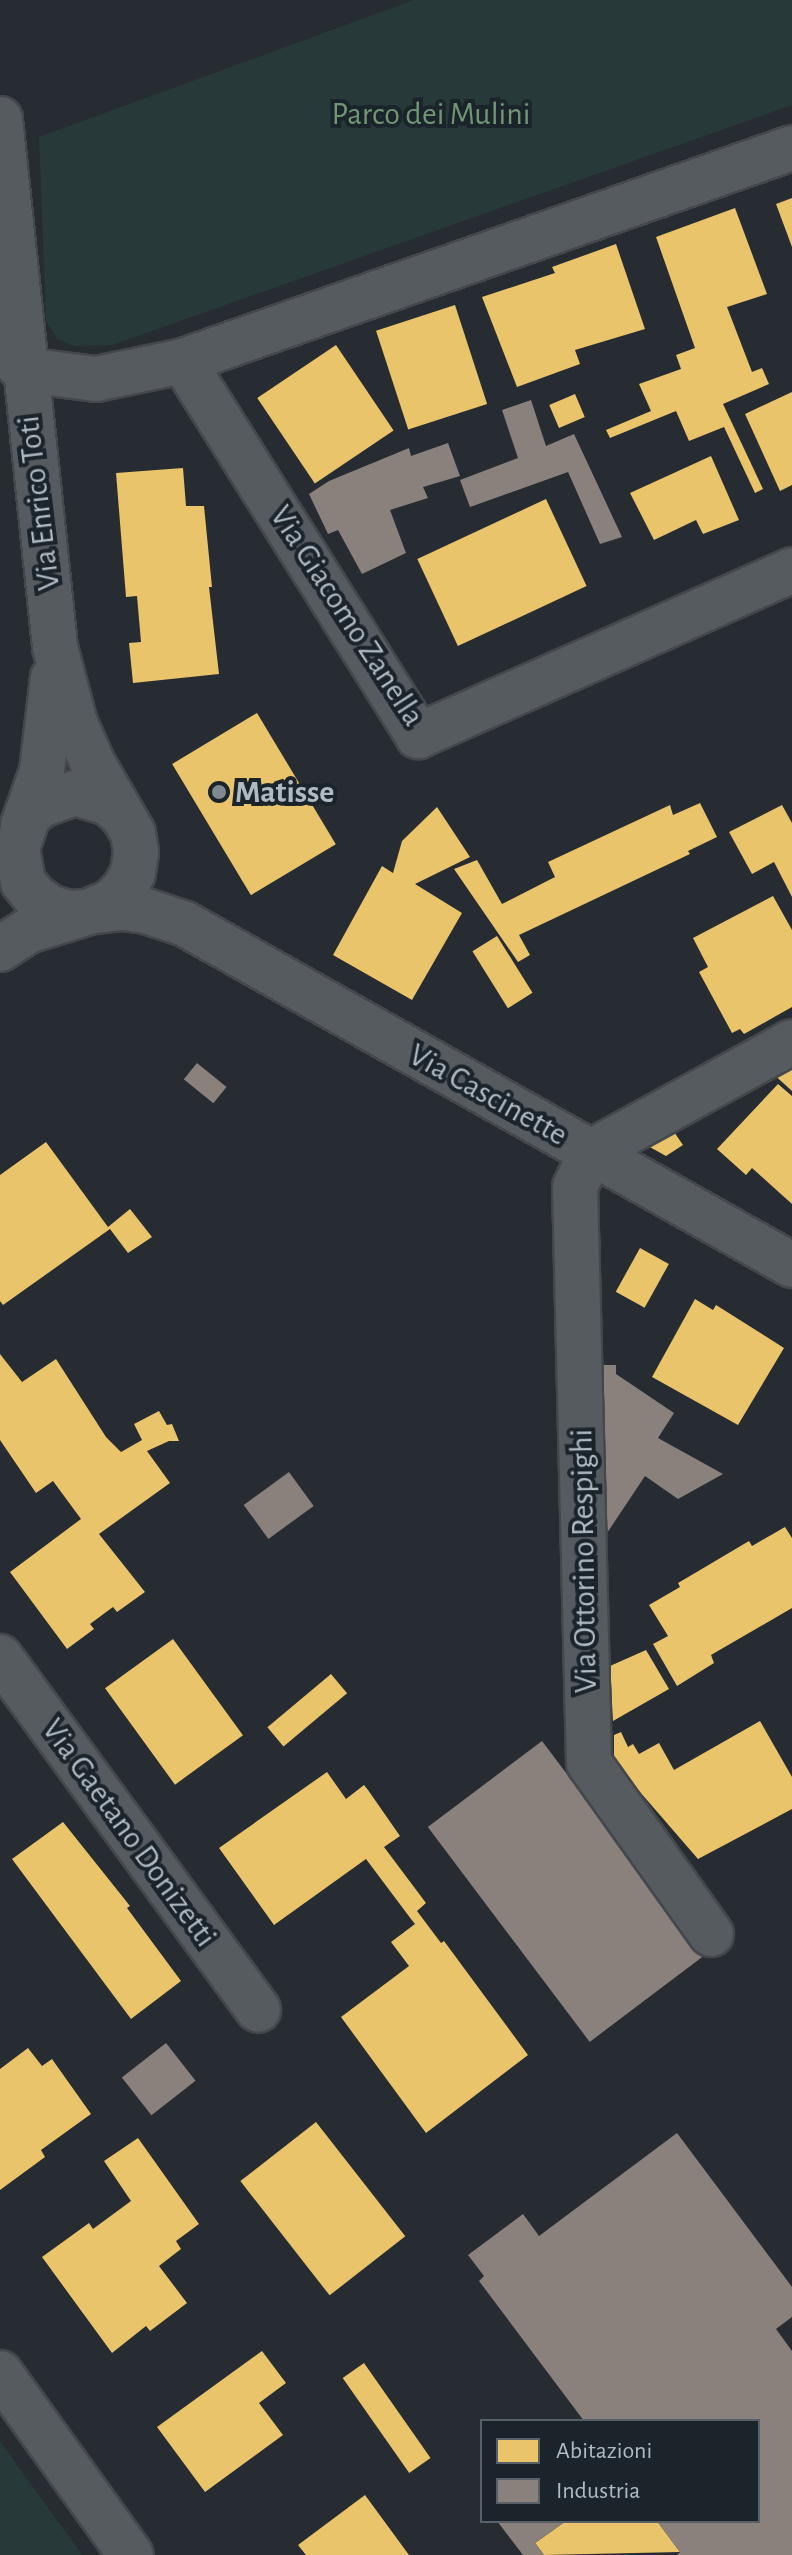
<!DOCTYPE html>
<style>
body{margin:0}
#map{position:relative;width:792px;height:2555px;overflow:hidden;background:#262c32;font-family:"Alegreya Sans",sans-serif}
div>[style]{position:absolute}
[style*='--x']{left:calc(var(--x)*1px);top:calc(var(--y)*1px);width:calc(var(--w)*1px);rotate:calc(var(--a)*1deg)}
.green>*{inset:0;background:#273938}
.homes>*{inset:0;background:#e9c46a;transform-origin:0 0}
.industry>*{inset:0;background:#8a817c;transform-origin:0 0}
.roads{filter:drop-shadow(2px 0 #44484c) drop-shadow(-2px 0 #44484c) drop-shadow(0 2px #44484c) drop-shadow(0 -2px #44484c)}
.minor>*{height:44px;margin:-22px;padding:0 22px;transform-origin:22px;border-radius:22px;background:#565b60}
.tertiary>*{height:44px;margin:-22px;padding:0 22px;transform-origin:22px;border-radius:22px;background:#565b60}
.dots>*{width:22px;height:22px;translate:-50% -50%;box-sizing:border-box;border:4px solid #1b242b;border-radius:50%}
span{translate:-50% -50%;white-space:nowrap;text-align:center;line-height:1.15;-webkit-text-stroke:8px #1b242b;paint-order:stroke}
.park-label{font-size:32px;color:#719674}
.street-label{font-size:32px;color:#b0bac3}
.poi-label{font-size:32px;color:#b0bac3;font-weight:700}
.left{translate:0 -50%;text-align:left}
.legend{position:absolute;left:480px;top:2419px;width:280px;height:104px;box-sizing:border-box;background:#1b242b;border:2px solid #576068;margin:0;padding:10px 14px;list-style:none;font-size:24px;color:#b0bac3}
.legend li{display:flex;align-items:center;gap:16px;height:40px}
.legend b{width:40px;border:2px solid #576068}
</style>
<div id="map">
<div class="green">
<i style="clip-path:polygon(414px 0,792px 0,792px 105px,112px 345px,74px 346px,57px 339px,46px 321px,39px 137px)"></i>
<i style="clip-path:polygon(0 2441px,82px 2555px,0 2555px)"></i>
</div>
<div class="homes">
<i style="clip-path:polygon(792px 198px,792px 247px,776px 204px)"></i>
<i style="clip-path:polygon(735px 208px,767px 294px,727px 307px,752px 372px,762px 368px,769px 384px,723px 404px,763px 489px,755px 493px,724px 427px,689px 441px,676px 411px,610px 438px,606px 430px,651px 411px,639px 384px,681px 369px,676px 355px,695px 348px,656px 237px)"></i>
<i style="clip-path:polygon(616px 244px,645px 329px,575px 350px,580px 364px,517px 387px,482px 297px,555px 273px,552px 267px)"></i>
<i style="left:455px;top:305px;width:104px;height:83px;rotate:72deg"></i>
<i style="left:336px;top:345px;width:103px;height:95px;rotate:56deg"></i>
<i style="clip-path:polygon(792px 392px,792px 485px,780px 491px,745px 414px)"></i>
<i style="left:575px;top:394px;width:25px;height:28px;rotate:67deg"></i>
<i style="clip-path:polygon(711px 456px,739px 520px,703px 534px,696px 520px,654px 540px,630px 493px)"></i>
<i style="clip-path:polygon(183px 468px,186px 506px,204px 506px,212px 587px,209px 587px,219px 674px,133px 683px,129px 643px,141px 642px,137px 596px,126px 597px,116px 473px)"></i>
<i style="left:546px;top:499px;width:96px;height:142px;rotate:65deg"></i>
<i style="left:257px;top:713px;width:153px;height:99px;rotate:59deg"></i>
<i style="clip-path:polygon(700px 803px,717px 837px,688px 851px,690px 854px,519px 935px,530px 955px,518px 962px,454px 869px,477px 860px,502px 904px,555px 877px,548px 862px,670px 805px,673px 815px)"></i>
<i style="clip-path:polygon(782px 805px,792px 823px,792px 897px,774px 862px,752px 874px,729px 832px)"></i>
<i style="clip-path:polygon(437px 807px,470px 857px,415px 884px,462px 913px,412px 1000px,333px 955px,382px 866px,393px 873px,402px 841px)"></i>
<i style="clip-path:polygon(773px 896px,792px 930px,792px 1007px,744px 1034px,740px 1029px,732px 1033px,699px 972px,708px 967px,693px 938px)"></i>
<i style="left:497px;top:936px;width:67px;height:29px;rotate:58deg"></i>
<i style="clip-path:polygon(792px 1059px,792px 1091px,771px 1072px)"></i>
<i style="clip-path:polygon(778px 1084px,792px 1096px,792px 1204px,752px 1168px,746px 1175px,717px 1149px)"></i>
<i style="clip-path:polygon(670px 1126px,683px 1145px,666px 1156px,639px 1141px)"></i>
<i style="clip-path:polygon(46px 1142px,108px 1227px,130px 1209px,152px 1237px,128px 1253px,110px 1229px,3px 1305px,0 1301px,0 1175px)"></i>
<i style="left:640px;top:1248px;width:33px;height:50px;rotate:29deg"></i>
<i style="clip-path:polygon(695px 1299px,713px 1310px,716px 1305px,784px 1348px,738px 1425px,652px 1377px)"></i>
<i style="clip-path:polygon(0 1354px,22px 1382px,56px 1359px,106px 1437px,121px 1452px,142px 1440px,134px 1424px,159px 1411px,167px 1425px,172px 1424px,179px 1441px,169px 1441px,147px 1451px,170px 1483px,99px 1534px,145px 1592px,117px 1612px,113px 1607px,90px 1624px,94px 1629px,67px 1649px,10px 1572px,81px 1519px,53px 1481px,36px 1493px,0 1440px)"></i>
<i style="clip-path:polygon(785px 1527px,792px 1538px,792px 1608px,711px 1655px,714px 1663px,677px 1686px,653px 1644px,668px 1636px,649px 1605px,680px 1587px,678px 1583px,695px 1573px,749px 1541px,752px 1546px)"></i>
<i style="left:173px;top:1639px;width:119px;height:84px;rotate:54deg"></i>
<i style="clip-path:polygon(646px 1650px,669px 1689px,613px 1721px,610px 1666px)"></i>
<i style="left:331px;top:1674px;width:25px;height:83px;rotate:50deg"></i>
<i style="clip-path:polygon(760px 1721px,792px 1777px,792px 1809px,698px 1859px,614px 1762px,614px 1735px,621px 1732px,628px 1747px,633px 1744px,639px 1754px,659px 1743px,674px 1770px)"></i>
<i style="clip-path:polygon(327px 1772px,346px 1799px,364px 1785px,368px 1790px,400px 1836px,384px 1847px,426px 1903px,417px 1911px,441px 1943px,444px 1941px,528px 2055px,426px 2133px,341px 2017px,409px 1966px,391px 1942px,415px 1924px,411px 1919px,366px 1859px,274px 1925px,219px 1848px)"></i>
<i style="clip-path:polygon(63px 1822px,130px 1906px,127px 1908px,181px 1981px,131px 2019px,12px 1859px)"></i>
<i style="clip-path:polygon(28px 2048px,42px 2066px,52px 2059px,91px 2114px,41px 2150px,45px 2157px,0 2190px,0 2069px)"></i>
<i style="left:316px;top:2122px;width:145px;height:96px;rotate:52deg"></i>
<i style="clip-path:polygon(138px 2138px,199px 2224px,176px 2241px,181px 2249px,159px 2266px,187px 2303px,150px 2331px,146px 2326px,112px 2353px,42px 2257px,89px 2223px,93px 2229px,131px 2201px,104px 2161px)"></i>
<i style="clip-path:polygon(262px 2351px,286px 2383px,259px 2403px,283px 2435px,205px 2492px,157px 2427px)"></i>
<i style="left:364px;top:2363px;width:116px;height:26px;rotate:55deg"></i>
<i style="clip-path:polygon(365px 2495px,409px 2555px,306px 2555px,298px 2545px)"></i>
<i style="clip-path:polygon(566px 2521px,657px 2521px,680px 2552px,544px 2555px,535px 2543px)"></i>
</div>
<div class="industry">
<i style="clip-path:polygon(531px 400px,546px 446px,574px 434px,622px 537px,600px 544px,568px 472px,470px 507px,460px 480px,518px 458px,502px 410px)"></i>
<i style="clip-path:polygon(448px 443px,460px 476px,423px 487px,428px 498px,390px 510px,406px 553px,362px 574px,338px 530px,328px 534px,309px 494px,329px 481px,409px 448px,411px 456px)"></i>
<i style="left:197px;top:1063px;width:38px;height:21px;rotate:39deg"></i>
<i style="clip-path:polygon(596px 1365px,616px 1365px,616px 1374px,674px 1413px,658px 1438px,723px 1474px,678px 1499px,645px 1476px,603px 1539px)"></i>
<i style="left:289px;top:1472px;width:42px;height:56px;rotate:54deg"></i>
<i style="left:542px;top:1741px;width:269px;height:143px;rotate:53deg"></i>
<i style="left:166px;top:2043px;width:48px;height:56px;rotate:52deg"></i>
<i style="clip-path:polygon(677px 2133px,792px 2287px,792px 2317px,776px 2329px,792px 2351px,792px 2555px,677px 2555px,680px 2552px,657px 2521px,758px 2521px,758px 2421px,584px 2421px,479px 2281px,484px 2276px,468px 2255px,523px 2214px,539px 2236px)"></i>
<i style="clip-path:polygon(497px 2521px,566px 2521px,535px 2543px,544px 2555px,523px 2555px)"></i>
</div>
<div class="roads">
<div class="minor">
<i style="--x:0;--y:348;--w:33;--a:43"></i>
<i style="--x:24;--y:370;--w:73;--a:7.1"></i>
<i style="--x:96;--y:379;--w:89;--a:-11.7"></i>
<i style="--x:183;--y:361;--w:443;--a:57.9"></i>
<i style="--x:418;--y:736;--w:409;--a:-23.9"></i>
<i style="--x:183;--y:361;--w:645;--a:-19.28"></i>
<i style="--x:88;--y:912;--w:34;--a:-7"></i>
<i style="--x:122;--y:908;--w:24;--a:7"></i>
<i style="--x:146;--y:911;--w:41;--a:18.4"></i>
<i style="--x:185;--y:924;--w:696;--a:29.33"></i>
<i style="--x:0;--y:1657;--w:437;--a:53.8"></i>
<i style="--x:711;--y:1934;--w:210;--a:-125.5"></i>
<i style="--x:589;--y:1763;--w:576;--a:-91.39"></i>
<i style="--x:575;--y:1187;--w:38;--a:-65"></i>
<i style="--x:591;--y:1152;--w:229;--a:-28.7"></i>
<i style="--x:0;--y:2373;--w:224;--a:54.3"></i>
</div>
<div class="tertiary">
<i style="--x:0;--y:119;--w:531;--a:84.05"></i>
<i style="--x:55;--y:647;--w:79;--a:75.3"></i>
<i style="--x:75;--y:723;--w:45;--a:66.3"></i>
<i style="--x:93;--y:764;--w:80;--a:59.9"></i>
<i style="--x:133;--y:833;--w:20;--a:81"></i>
<i style="--x:136;--y:853;--w:20;--a:99"></i>
<i style="--x:133;--y:873;--w:18;--a:119"></i>
<i style="--x:124;--y:889;--w:18;--a:135"></i>
<i style="--x:111;--y:902;--w:25;--a:157"></i>
<i style="--x:88;--y:912;--w:19;--a:177"></i>
<i style="--x:69;--y:913;--w:19;--a:-164"></i>
<i style="--x:51;--y:908;--w:19;--a:-145"></i>
<i style="--x:35;--y:897;--w:19;--a:-129"></i>
<i style="--x:23;--y:882;--w:35;--a:-100"></i>
<i style="--x:17;--y:848;--w:34;--a:-71"></i>
<i style="--x:28;--y:816;--w:17;--a:-40"></i>
<i style="--x:41;--y:805;--w:36;--a:-19"></i>
<i style="--x:75;--y:793;--w:37;--a:17"></i>
<i style="--x:110;--y:804;--w:18;--a:43"></i>
<i style="--x:23;--y:825;--w:57;--a:-70.6"></i>
<i style="--x:42;--y:771;--w:94;--a:-83.3"></i>
<i style="--x:0;--y:949;--w:33;--a:-33"></i>
<i style="--x:28;--y:931;--w:61;--a:-17.2"></i>
</div>
</div>
<div class="dots">
<i style="left:219px;top:792px;background:#808890"></i>
</div>
<div class="park-label">
<span style="left:431px;top:114px">Parco dei Mulini</span>
</div>
<div class="street-label">
<span style="left:39px;top:503px;rotate:-97deg">Via Enrico Toti</span>
<span style="left:347px;top:616px;rotate:57deg">Via Giacomo Zanella</span>
<span style="left:488px;top:1095px;rotate:29deg">Via Cascinette</span>
<span style="left:584px;top:1561px;rotate:-91deg">Via Ottorino Respighi</span>
<span style="left:129px;top:1833px;rotate:54deg">Via Gaetano Donizetti</span>
</div>
<div class="poi-label">
<span class="left" style="left:235px;top:792px">Matisse</span>
</div>
<ul class="legend">
<li><b style="height:22px;background:#e9c46a"></b>Abitazioni</li>
<li><b style="height:22px;background:#8a817c"></b>Industria</li>
</ul>
</div>
